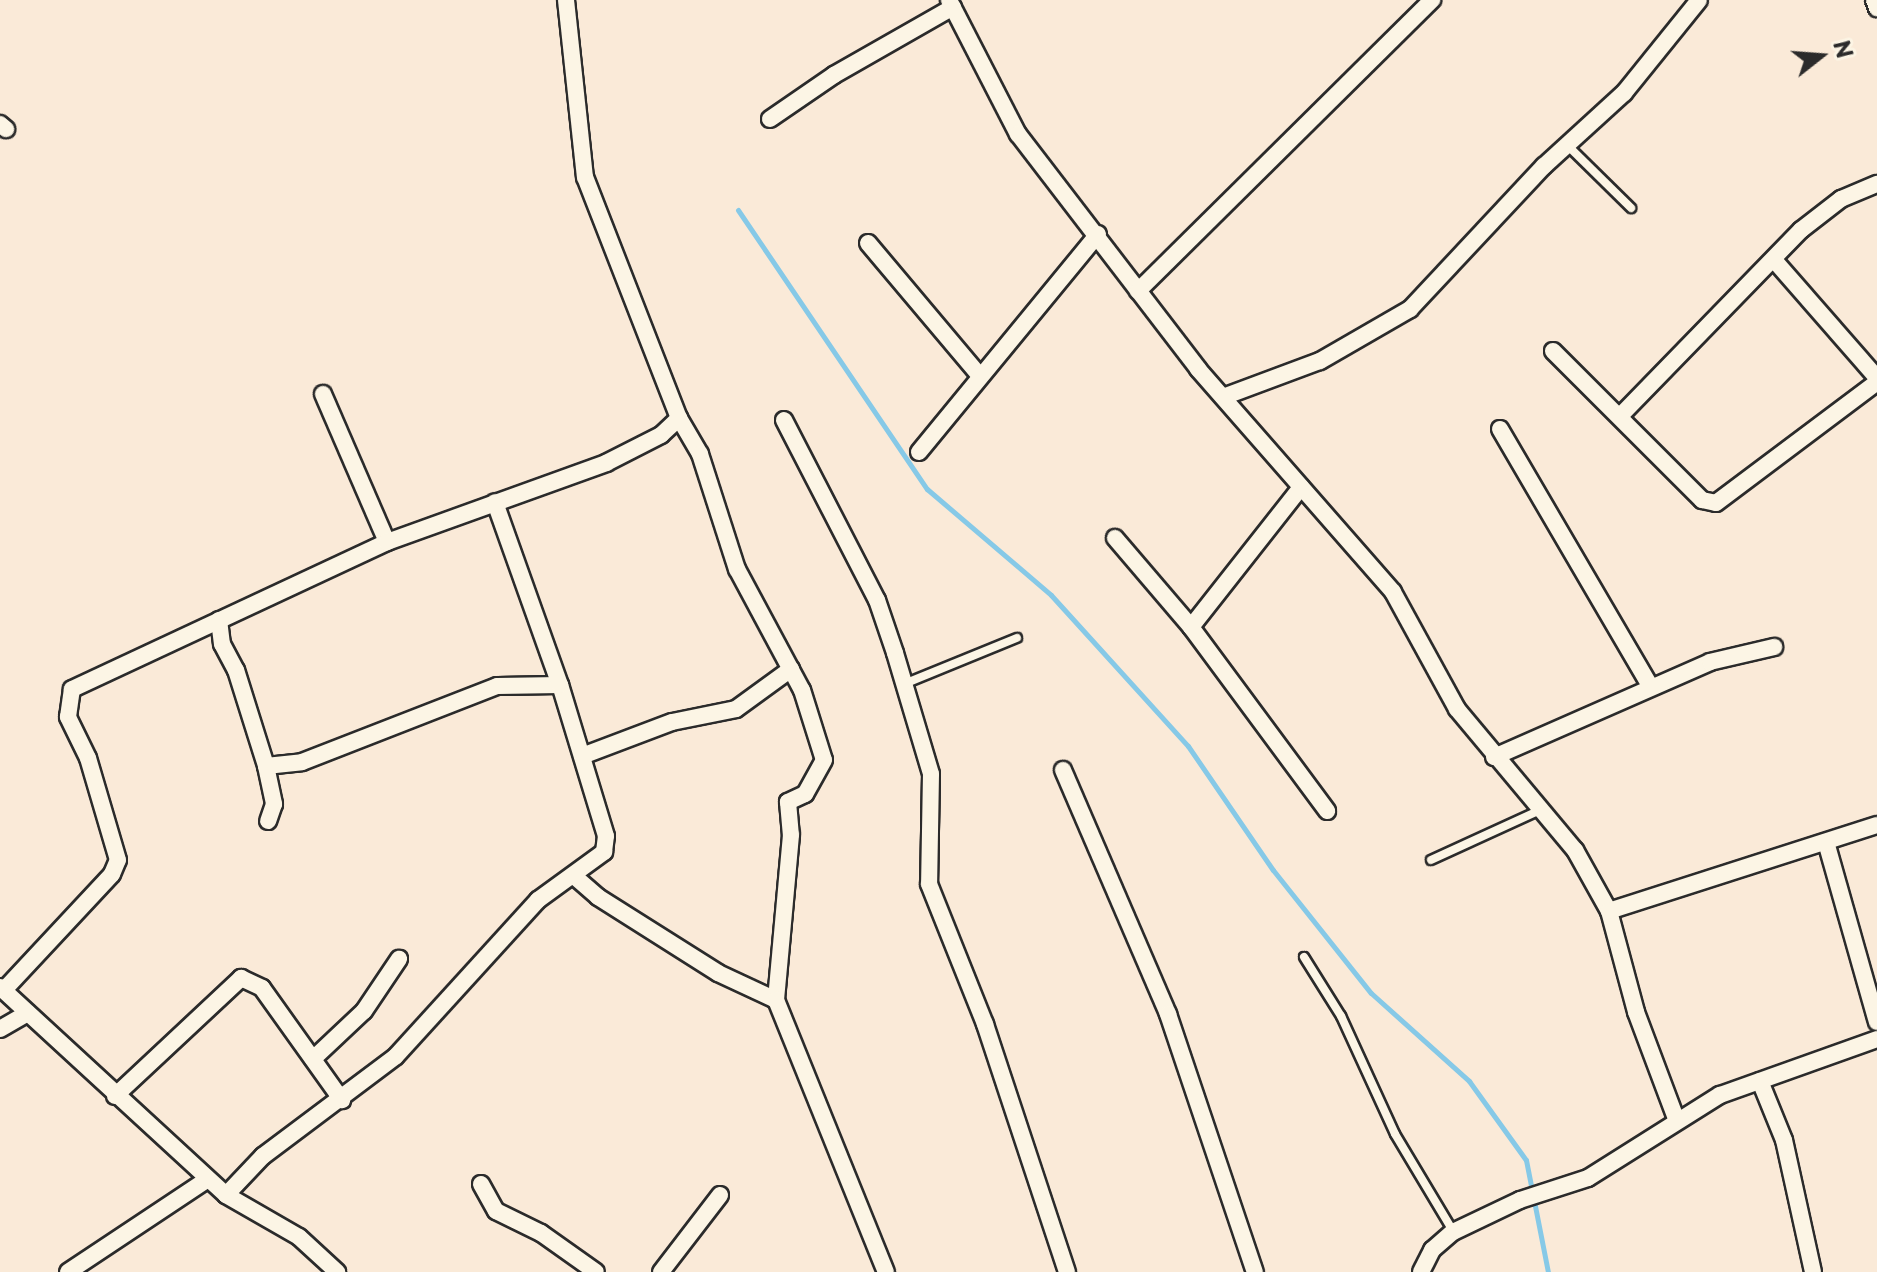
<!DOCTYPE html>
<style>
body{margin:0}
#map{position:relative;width:1877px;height:1272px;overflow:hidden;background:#faead8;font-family:"Playpen Sans",sans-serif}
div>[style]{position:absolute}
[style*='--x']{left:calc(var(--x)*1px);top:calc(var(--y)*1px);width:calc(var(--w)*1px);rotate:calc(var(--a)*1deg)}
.stream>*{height:5px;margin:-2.5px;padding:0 2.5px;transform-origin:2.5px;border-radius:2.5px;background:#86c9e7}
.roads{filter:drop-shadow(2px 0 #2b2b2b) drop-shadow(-2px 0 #2b2b2b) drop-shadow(0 2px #2b2b2b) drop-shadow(0 -2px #2b2b2b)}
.lane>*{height:8px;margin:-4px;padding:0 4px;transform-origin:4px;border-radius:4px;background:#fcf5e5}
.street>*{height:16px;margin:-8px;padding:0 8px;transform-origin:8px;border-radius:8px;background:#fcf5e5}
span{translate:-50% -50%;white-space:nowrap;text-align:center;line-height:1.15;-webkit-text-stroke:8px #fcf5e5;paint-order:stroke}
.north{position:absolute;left:1781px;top:16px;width:80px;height:80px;-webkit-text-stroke:6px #fcf5e5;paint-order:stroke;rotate:73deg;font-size:22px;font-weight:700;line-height:32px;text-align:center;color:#2b2b2b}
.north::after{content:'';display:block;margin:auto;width:28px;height:36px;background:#2b2b2b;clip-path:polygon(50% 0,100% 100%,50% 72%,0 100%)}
</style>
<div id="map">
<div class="stream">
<i style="--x:738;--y:210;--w:337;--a:55.9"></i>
<i style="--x:927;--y:489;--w:163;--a:40.5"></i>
<i style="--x:1051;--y:595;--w:204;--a:47.8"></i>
<i style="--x:1188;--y:746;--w:150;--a:55.6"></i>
<i style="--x:1273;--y:870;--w:157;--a:51.5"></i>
<i style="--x:1371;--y:993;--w:132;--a:41.9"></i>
<i style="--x:1469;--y:1081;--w:97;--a:54.2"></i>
<i style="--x:1526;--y:1160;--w:114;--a:78.9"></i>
</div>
<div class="roads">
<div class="lane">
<i style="--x:1567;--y:145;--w:90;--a:44.5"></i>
<i style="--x:904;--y:684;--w:122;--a:-22.2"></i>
<i style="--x:1431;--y:860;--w:120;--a:-24.6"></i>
<i style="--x:1304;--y:957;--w:70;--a:57.9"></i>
<i style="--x:1341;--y:1016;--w:130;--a:65.4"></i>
<i style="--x:1395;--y:1134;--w:113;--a:59.1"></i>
</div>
<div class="street">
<i style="--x:566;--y:0;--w:178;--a:83.9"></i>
<i style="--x:585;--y:177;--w:259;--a:68.7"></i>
<i style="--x:679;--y:418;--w:42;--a:59.7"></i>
<i style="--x:700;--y:454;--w:121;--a:72.2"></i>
<i style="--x:737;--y:569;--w:137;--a:61.8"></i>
<i style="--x:802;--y:690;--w:73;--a:72.6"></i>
<i style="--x:824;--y:760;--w:39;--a:119"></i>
<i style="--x:805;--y:794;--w:19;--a:155"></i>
<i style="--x:788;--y:802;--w:33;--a:85"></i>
<i style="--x:791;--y:835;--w:166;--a:95.2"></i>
<i style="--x:949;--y:0;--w:151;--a:62.8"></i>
<i style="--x:1018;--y:134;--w:296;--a:52.5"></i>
<i style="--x:1198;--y:369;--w:296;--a:48.8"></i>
<i style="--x:1393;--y:592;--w:133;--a:61.3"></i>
<i style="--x:1457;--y:709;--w:184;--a:50.1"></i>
<i style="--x:1575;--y:850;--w:70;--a:60.9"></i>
<i style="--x:1609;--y:911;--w:105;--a:75"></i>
<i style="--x:1636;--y:1012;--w:116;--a:69.4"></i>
<i style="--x:1874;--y:0;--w:9;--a:69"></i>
<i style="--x:770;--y:119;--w:78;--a:-34.5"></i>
<i style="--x:834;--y:75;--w:137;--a:-29.7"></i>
<i style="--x:0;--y:124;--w:8;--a:40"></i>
<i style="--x:868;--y:243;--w:174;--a:49.9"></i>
<i style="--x:1775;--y:261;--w:155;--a:48.9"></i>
<i style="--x:1138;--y:291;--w:414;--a:-44.7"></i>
<i style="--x:1553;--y:351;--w:211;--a:45"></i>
<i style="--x:1702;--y:500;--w:14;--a:12"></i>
<i style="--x:1716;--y:503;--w:201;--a:-36.9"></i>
<i style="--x:323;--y:394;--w:161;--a:66.6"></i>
<i style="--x:1223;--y:397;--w:103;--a:-20.4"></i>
<i style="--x:1320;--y:361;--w:104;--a:-30"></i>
<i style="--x:1410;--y:309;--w:196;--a:-46.9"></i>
<i style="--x:1544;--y:166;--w:108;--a:-42.4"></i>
<i style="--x:1624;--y:93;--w:119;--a:-51.1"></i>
<i style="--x:1622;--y:414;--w:257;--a:-45.8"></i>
<i style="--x:1801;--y:230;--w:51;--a:-37.8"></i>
<i style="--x:1841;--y:199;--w:39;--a:-23"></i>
<i style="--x:784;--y:420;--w:203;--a:62.7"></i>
<i style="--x:877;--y:600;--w:56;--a:71.2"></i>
<i style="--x:895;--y:653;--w:126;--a:73.4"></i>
<i style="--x:931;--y:774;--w:110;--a:91"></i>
<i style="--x:929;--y:884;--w:151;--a:68.2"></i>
<i style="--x:985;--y:1024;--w:261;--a:71.7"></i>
<i style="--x:1500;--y:429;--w:299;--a:59.7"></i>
<i style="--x:919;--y:452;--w:282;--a:-50.6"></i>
<i style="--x:1115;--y:538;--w:117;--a:49.5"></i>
<i style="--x:1191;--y:627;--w:229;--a:53.5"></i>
<i style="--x:219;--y:620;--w:24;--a:83"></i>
<i style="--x:222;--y:644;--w:30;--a:62"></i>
<i style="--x:236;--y:670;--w:101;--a:72.6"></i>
<i style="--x:266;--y:766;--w:39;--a:78"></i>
<i style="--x:274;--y:804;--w:18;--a:109"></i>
<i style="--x:1191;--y:627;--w:178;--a:-51.8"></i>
<i style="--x:582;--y:756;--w:96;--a:-20.7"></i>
<i style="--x:672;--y:722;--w:65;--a:-11.5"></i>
<i style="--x:736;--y:709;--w:68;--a:-36"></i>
<i style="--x:1494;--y:757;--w:236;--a:-23.7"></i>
<i style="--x:1710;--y:662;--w:66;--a:-13.2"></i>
<i style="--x:266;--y:766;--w:36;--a:-6"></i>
<i style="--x:302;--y:762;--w:209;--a:-21.3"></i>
<i style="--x:497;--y:686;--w:63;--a:-0.9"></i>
<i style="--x:1063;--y:770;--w:266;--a:66.7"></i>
<i style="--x:1168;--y:1014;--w:272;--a:71.4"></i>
<i style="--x:1826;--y:842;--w:187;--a:74.2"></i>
<i style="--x:574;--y:876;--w:32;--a:41"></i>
<i style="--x:598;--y:897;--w:142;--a:32.3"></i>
<i style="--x:718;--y:973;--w:64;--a:25"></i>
<i style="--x:776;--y:1000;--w:293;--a:68"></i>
<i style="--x:1609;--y:911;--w:281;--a:-17.8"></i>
<i style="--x:0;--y:987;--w:307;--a:42.6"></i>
<i style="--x:226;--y:1195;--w:84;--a:29.9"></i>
<i style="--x:299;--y:1237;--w:52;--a:42.6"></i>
<i style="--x:4;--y:990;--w:158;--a:-47"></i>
<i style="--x:112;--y:874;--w:15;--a:-67"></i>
<i style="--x:118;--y:860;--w:106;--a:-106.4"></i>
<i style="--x:88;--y:758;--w:46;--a:-116"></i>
<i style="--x:68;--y:717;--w:28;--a:-82"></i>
<i style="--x:72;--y:689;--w:348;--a:-25"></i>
<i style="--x:387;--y:542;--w:233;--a:-19.8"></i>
<i style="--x:606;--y:463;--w:62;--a:-27"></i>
<i style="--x:661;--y:435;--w:25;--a:-43"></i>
<i style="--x:0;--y:1029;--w:32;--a:-30"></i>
<i style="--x:313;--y:1059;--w:70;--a:-43.3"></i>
<i style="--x:364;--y:1011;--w:63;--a:-56.1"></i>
<i style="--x:1760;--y:1081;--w:64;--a:67.9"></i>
<i style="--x:1784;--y:1140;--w:135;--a:77.6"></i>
<i style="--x:115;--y:1096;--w:173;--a:-43.1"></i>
<i style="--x:241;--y:978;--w:23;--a:25"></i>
<i style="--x:262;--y:988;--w:138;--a:54.5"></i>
<i style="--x:481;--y:1184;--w:31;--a:61"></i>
<i style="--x:496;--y:1211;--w:50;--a:26.1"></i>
<i style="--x:541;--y:1233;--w:67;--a:35.3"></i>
<i style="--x:226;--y:1195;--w:54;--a:-46.5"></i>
<i style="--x:263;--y:1156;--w:166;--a:-36.9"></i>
<i style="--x:396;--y:1056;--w:211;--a:-47.7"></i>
<i style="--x:538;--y:900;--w:82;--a:-36"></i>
<i style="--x:604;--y:852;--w:16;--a:-83"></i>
<i style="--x:606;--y:836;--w:158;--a:-106.9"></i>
<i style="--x:560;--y:685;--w:194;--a:-109.6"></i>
<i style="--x:68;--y:1272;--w:168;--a:-33.6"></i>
<i style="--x:661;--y:1272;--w:97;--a:-52.5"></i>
<i style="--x:1421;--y:1272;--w:25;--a:-63"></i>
<i style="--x:1432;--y:1250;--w:28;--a:-41"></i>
<i style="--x:1453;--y:1232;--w:74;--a:-25.5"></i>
<i style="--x:1520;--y:1200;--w:71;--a:-17.9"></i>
<i style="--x:1588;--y:1178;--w:156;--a:-32.2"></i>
<i style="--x:1720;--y:1095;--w:167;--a:-19.6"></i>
</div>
</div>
<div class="north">N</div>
</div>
